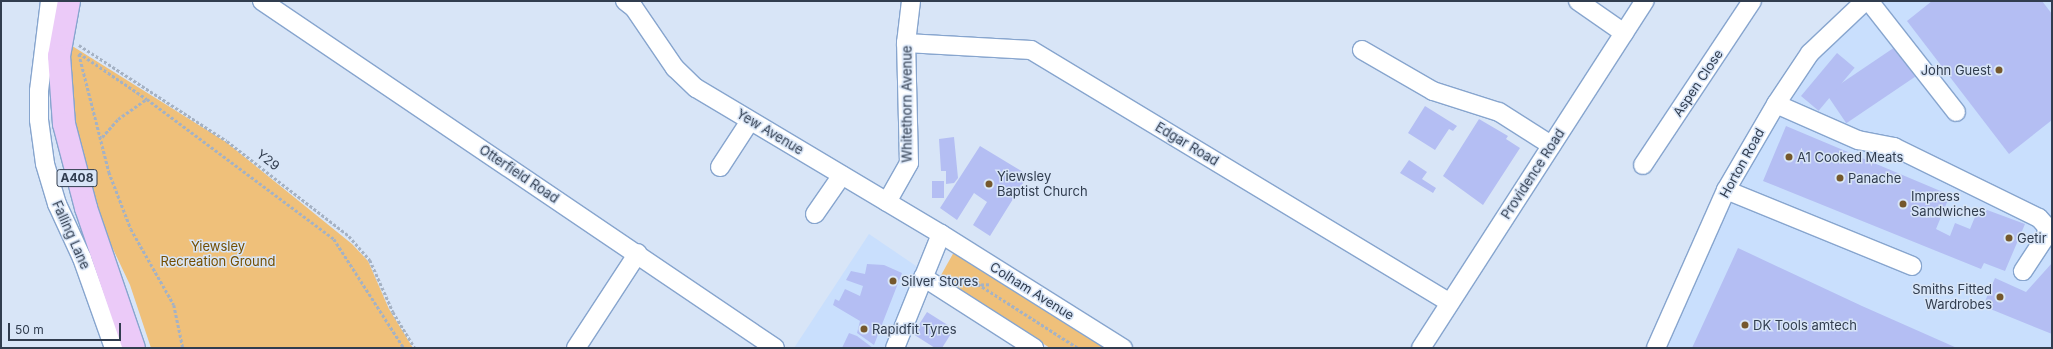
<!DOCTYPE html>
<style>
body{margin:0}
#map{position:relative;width:2053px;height:349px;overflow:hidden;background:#d8e5f7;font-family:Inter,sans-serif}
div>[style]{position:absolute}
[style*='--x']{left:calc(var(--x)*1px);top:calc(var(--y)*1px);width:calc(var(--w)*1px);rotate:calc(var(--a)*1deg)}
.built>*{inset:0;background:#c9dffd}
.green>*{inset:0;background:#efc07a}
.building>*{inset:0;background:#b4bef3;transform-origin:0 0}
.path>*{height:2.5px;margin-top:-1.25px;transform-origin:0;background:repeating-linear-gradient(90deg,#a5b2c4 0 3px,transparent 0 5px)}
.roads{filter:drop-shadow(1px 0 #87a5ce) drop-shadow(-1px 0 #87a5ce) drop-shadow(0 1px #87a5ce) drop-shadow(0 -1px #87a5ce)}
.minor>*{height:18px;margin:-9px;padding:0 9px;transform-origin:9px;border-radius:9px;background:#fff}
.major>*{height:22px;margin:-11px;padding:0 11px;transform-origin:11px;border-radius:11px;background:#ebcaf8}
.dots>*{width:11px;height:11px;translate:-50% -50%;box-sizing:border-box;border:2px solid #d8e5f7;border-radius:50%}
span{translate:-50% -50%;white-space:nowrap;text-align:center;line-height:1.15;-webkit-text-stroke:3px #d8e5f7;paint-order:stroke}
.shield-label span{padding:1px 3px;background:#d8e5f7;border:1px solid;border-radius:3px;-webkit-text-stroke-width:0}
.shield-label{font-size:12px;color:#313d4f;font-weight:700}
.poi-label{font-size:13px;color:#313d4f}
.right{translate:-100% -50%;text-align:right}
.left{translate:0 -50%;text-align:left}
.street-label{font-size:13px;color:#313d4f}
.park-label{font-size:13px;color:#734e01}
.frame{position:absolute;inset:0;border:2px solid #313d4f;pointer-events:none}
.scale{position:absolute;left:8px;top:323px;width:113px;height:18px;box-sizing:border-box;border:2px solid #313d4f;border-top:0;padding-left:5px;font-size:12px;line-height:14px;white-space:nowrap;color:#313d4f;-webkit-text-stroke:3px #d8e5f7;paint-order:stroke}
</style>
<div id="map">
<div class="built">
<i style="clip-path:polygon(1873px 1px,2052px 1px,2052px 348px,1659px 348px,1732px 186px,1813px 57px)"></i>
<i style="clip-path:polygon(869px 234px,922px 270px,896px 341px,907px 348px,794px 348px)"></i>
</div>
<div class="green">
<i style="clip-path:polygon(69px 44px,226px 142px,352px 244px,368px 261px,389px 309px,413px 348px,151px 348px,130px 285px,105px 232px,73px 135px)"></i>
<i style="clip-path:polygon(954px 252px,1107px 348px,1050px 348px,940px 277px)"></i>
</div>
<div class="building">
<i style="clip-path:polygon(1932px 1px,2042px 1px,2052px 14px,2052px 120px,2009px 154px,1907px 21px)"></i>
<i style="left:1895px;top:47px;width:36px;height:83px;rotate:56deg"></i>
<i style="left:1837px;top:53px;width:23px;height:56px;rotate:40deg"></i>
<i style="clip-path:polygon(1425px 106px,1457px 126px,1453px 131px,1449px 129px,1435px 150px,1408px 133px)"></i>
<i style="clip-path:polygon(1479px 119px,1508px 136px,1506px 139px,1520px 148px,1483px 205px,1443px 176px)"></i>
<i style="clip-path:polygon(1786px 126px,1950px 195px,1936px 229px,1950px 236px,1955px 223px,1970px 229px,1979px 207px,2025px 224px,2005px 271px,1984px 263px,1981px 269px,1763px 181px)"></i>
<i style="clip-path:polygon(954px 137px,958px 178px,954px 183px,946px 184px,946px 171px,941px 171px,939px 139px)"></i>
<i style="clip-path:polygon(980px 146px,1028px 175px,990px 236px,973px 225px,987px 202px,974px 193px,957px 220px,940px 208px)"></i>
<i style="clip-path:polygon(1409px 160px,1427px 172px,1422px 179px,1436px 188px,1433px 193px,1400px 173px)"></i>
<i style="left:944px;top:181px;width:17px;height:12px;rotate:90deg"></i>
<i style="clip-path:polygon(1738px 248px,1862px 306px,1957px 348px,1692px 348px)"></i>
<i style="clip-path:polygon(2052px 263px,2052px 334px,1983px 306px,1995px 278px,2026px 292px)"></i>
<i style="clip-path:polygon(867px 264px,884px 265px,902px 273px,874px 345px,857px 333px,860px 321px,833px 305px,835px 299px,839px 301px,845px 289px,860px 296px,863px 286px,846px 280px,851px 271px,865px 274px)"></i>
<i style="clip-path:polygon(927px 312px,954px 329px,942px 348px,935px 348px,913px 334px)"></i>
<i style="clip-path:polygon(849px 333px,857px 336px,873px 348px,842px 348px)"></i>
</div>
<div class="path">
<i style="--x:79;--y:45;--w:176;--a:33"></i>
<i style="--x:227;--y:141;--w:155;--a:37.9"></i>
<i style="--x:349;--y:236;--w:32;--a:49"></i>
<i style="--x:370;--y:260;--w:57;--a:66.1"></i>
<i style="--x:393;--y:312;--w:42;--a:58.6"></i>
<i style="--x:79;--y:53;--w:82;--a:34.1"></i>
<i style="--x:147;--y:99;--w:234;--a:36.8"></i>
<i style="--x:334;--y:239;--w:130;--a:57.3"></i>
<i style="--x:79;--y:54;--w:122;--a:75.7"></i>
<i style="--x:109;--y:172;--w:61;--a:68.9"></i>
<i style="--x:131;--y:229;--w:87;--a:60.5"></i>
<i style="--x:174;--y:305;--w:44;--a:78.2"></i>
<i style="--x:102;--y:137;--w:24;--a:-48"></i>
<i style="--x:118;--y:119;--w:35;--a:-35"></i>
<i style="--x:978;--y:284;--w:119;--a:32.6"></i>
<i style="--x:966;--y:285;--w:23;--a:-2"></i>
</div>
<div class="roads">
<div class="minor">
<i style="--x:50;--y:1;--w:91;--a:97"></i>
<i style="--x:39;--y:91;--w:29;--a:90"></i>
<i style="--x:39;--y:120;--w:44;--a:82.2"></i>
<i style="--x:45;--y:164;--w:42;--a:73.3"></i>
<i style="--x:57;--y:204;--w:60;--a:65.2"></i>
<i style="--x:82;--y:258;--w:96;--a:70.4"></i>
<i style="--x:262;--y:1;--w:619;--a:34.07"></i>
<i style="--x:625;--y:1;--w:11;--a:38"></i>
<i style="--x:634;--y:8;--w:73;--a:55.7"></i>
<i style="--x:675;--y:68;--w:29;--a:44"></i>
<i style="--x:696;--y:88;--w:285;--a:30.8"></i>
<i style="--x:941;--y:234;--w:215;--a:32.1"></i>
<i style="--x:1578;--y:1;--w:56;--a:34.8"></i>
<i style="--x:1869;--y:1;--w:141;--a:51.9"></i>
<i style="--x:906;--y:43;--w:125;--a:3.2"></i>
<i style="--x:1031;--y:50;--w:489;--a:31.1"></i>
<i style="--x:1362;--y:50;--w:82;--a:30"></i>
<i style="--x:1433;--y:91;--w:69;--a:17.7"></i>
<i style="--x:1499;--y:112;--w:62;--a:32.4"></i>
<i style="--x:1776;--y:104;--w:90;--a:23.7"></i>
<i style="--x:1858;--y:140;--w:37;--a:11"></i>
<i style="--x:1894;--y:147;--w:161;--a:26.1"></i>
<i style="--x:2039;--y:218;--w:12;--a:48"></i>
<i style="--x:2047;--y:227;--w:9;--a:96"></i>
<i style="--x:2046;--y:236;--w:42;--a:123.3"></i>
<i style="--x:1643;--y:165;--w:197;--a:-56.4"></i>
<i style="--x:720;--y:167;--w:55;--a:-56.9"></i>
<i style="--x:1726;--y:190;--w:201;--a:22.2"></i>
<i style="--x:887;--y:202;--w:45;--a:-60.6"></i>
<i style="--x:909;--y:163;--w:120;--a:-91.4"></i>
<i style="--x:906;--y:43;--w:42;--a:-83.2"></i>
<i style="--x:815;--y:214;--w:47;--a:-55.3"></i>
<i style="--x:923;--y:277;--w:132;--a:32.6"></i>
<i style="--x:576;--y:348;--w:113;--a:-56.9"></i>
<i style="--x:895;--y:348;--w:123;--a:-68"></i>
<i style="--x:1421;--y:348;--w:413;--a:-57.2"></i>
<i style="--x:1656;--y:348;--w:173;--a:-66.1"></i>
<i style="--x:1726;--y:190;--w:99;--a:-59.8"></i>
<i style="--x:1776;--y:104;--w:61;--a:-56.3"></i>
<i style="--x:1810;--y:53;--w:76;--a:-43.4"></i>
</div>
<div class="major">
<i style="--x:69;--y:1;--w:56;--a:100.3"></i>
<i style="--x:59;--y:56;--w:68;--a:85.8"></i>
<i style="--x:64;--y:124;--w:87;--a:75.3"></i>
<i style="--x:86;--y:208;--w:148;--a:71.1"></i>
</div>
</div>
<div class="dots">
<i style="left:1999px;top:70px;background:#75582c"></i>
<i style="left:1789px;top:157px;background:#75582c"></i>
<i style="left:1840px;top:178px;background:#75582c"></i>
<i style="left:989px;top:184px;background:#75582c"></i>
<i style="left:1903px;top:204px;background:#75582c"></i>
<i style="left:2009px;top:238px;background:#75582c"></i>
<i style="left:893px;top:281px;background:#75582c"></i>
<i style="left:2000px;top:297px;background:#75582c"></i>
<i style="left:1745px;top:325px;background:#75582c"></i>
<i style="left:864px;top:329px;background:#75582c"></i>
</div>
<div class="shield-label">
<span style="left:77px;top:178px">A408</span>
</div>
<div class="poi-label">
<span class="right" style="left:1991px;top:70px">John Guest</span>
<span class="left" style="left:1797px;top:157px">A1 Cooked Meats</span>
<span class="left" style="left:997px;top:184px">Yiewsley<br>Baptist Church</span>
<span class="left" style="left:1848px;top:178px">Panache</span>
<span class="left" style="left:1911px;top:204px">Impress<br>Sandwiches</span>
<span class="left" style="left:2017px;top:238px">Getir</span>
<span class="left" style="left:901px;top:281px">Silver Stores</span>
<span class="right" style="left:1992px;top:297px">Smiths Fitted<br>Wardrobes</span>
<span class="left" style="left:1753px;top:325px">DK Tools amtech</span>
<span class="left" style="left:872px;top:329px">Rapidfit Tyres</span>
</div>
<div class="street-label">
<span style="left:1698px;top:83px;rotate:-56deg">Aspen Close</span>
<span style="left:907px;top:104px;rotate:-90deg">Whitethorn Avenue</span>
<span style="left:770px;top:132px;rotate:31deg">Yew Avenue</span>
<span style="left:1187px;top:144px;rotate:31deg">Edgar Road</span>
<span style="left:268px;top:160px;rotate:38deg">Y29</span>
<span style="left:1742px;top:163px;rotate:-61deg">Horton Road</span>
<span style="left:519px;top:174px;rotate:34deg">Otterfield Road</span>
<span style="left:1533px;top:174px;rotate:-57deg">Providence Road</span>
<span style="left:71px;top:235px;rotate:66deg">Falling Lane</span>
<span style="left:1032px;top:291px;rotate:32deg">Colham Avenue</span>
</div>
<div class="park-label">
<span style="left:218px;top:254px">Yiewsley<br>Recreation Ground</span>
</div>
<div class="frame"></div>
<div class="scale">50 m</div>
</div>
